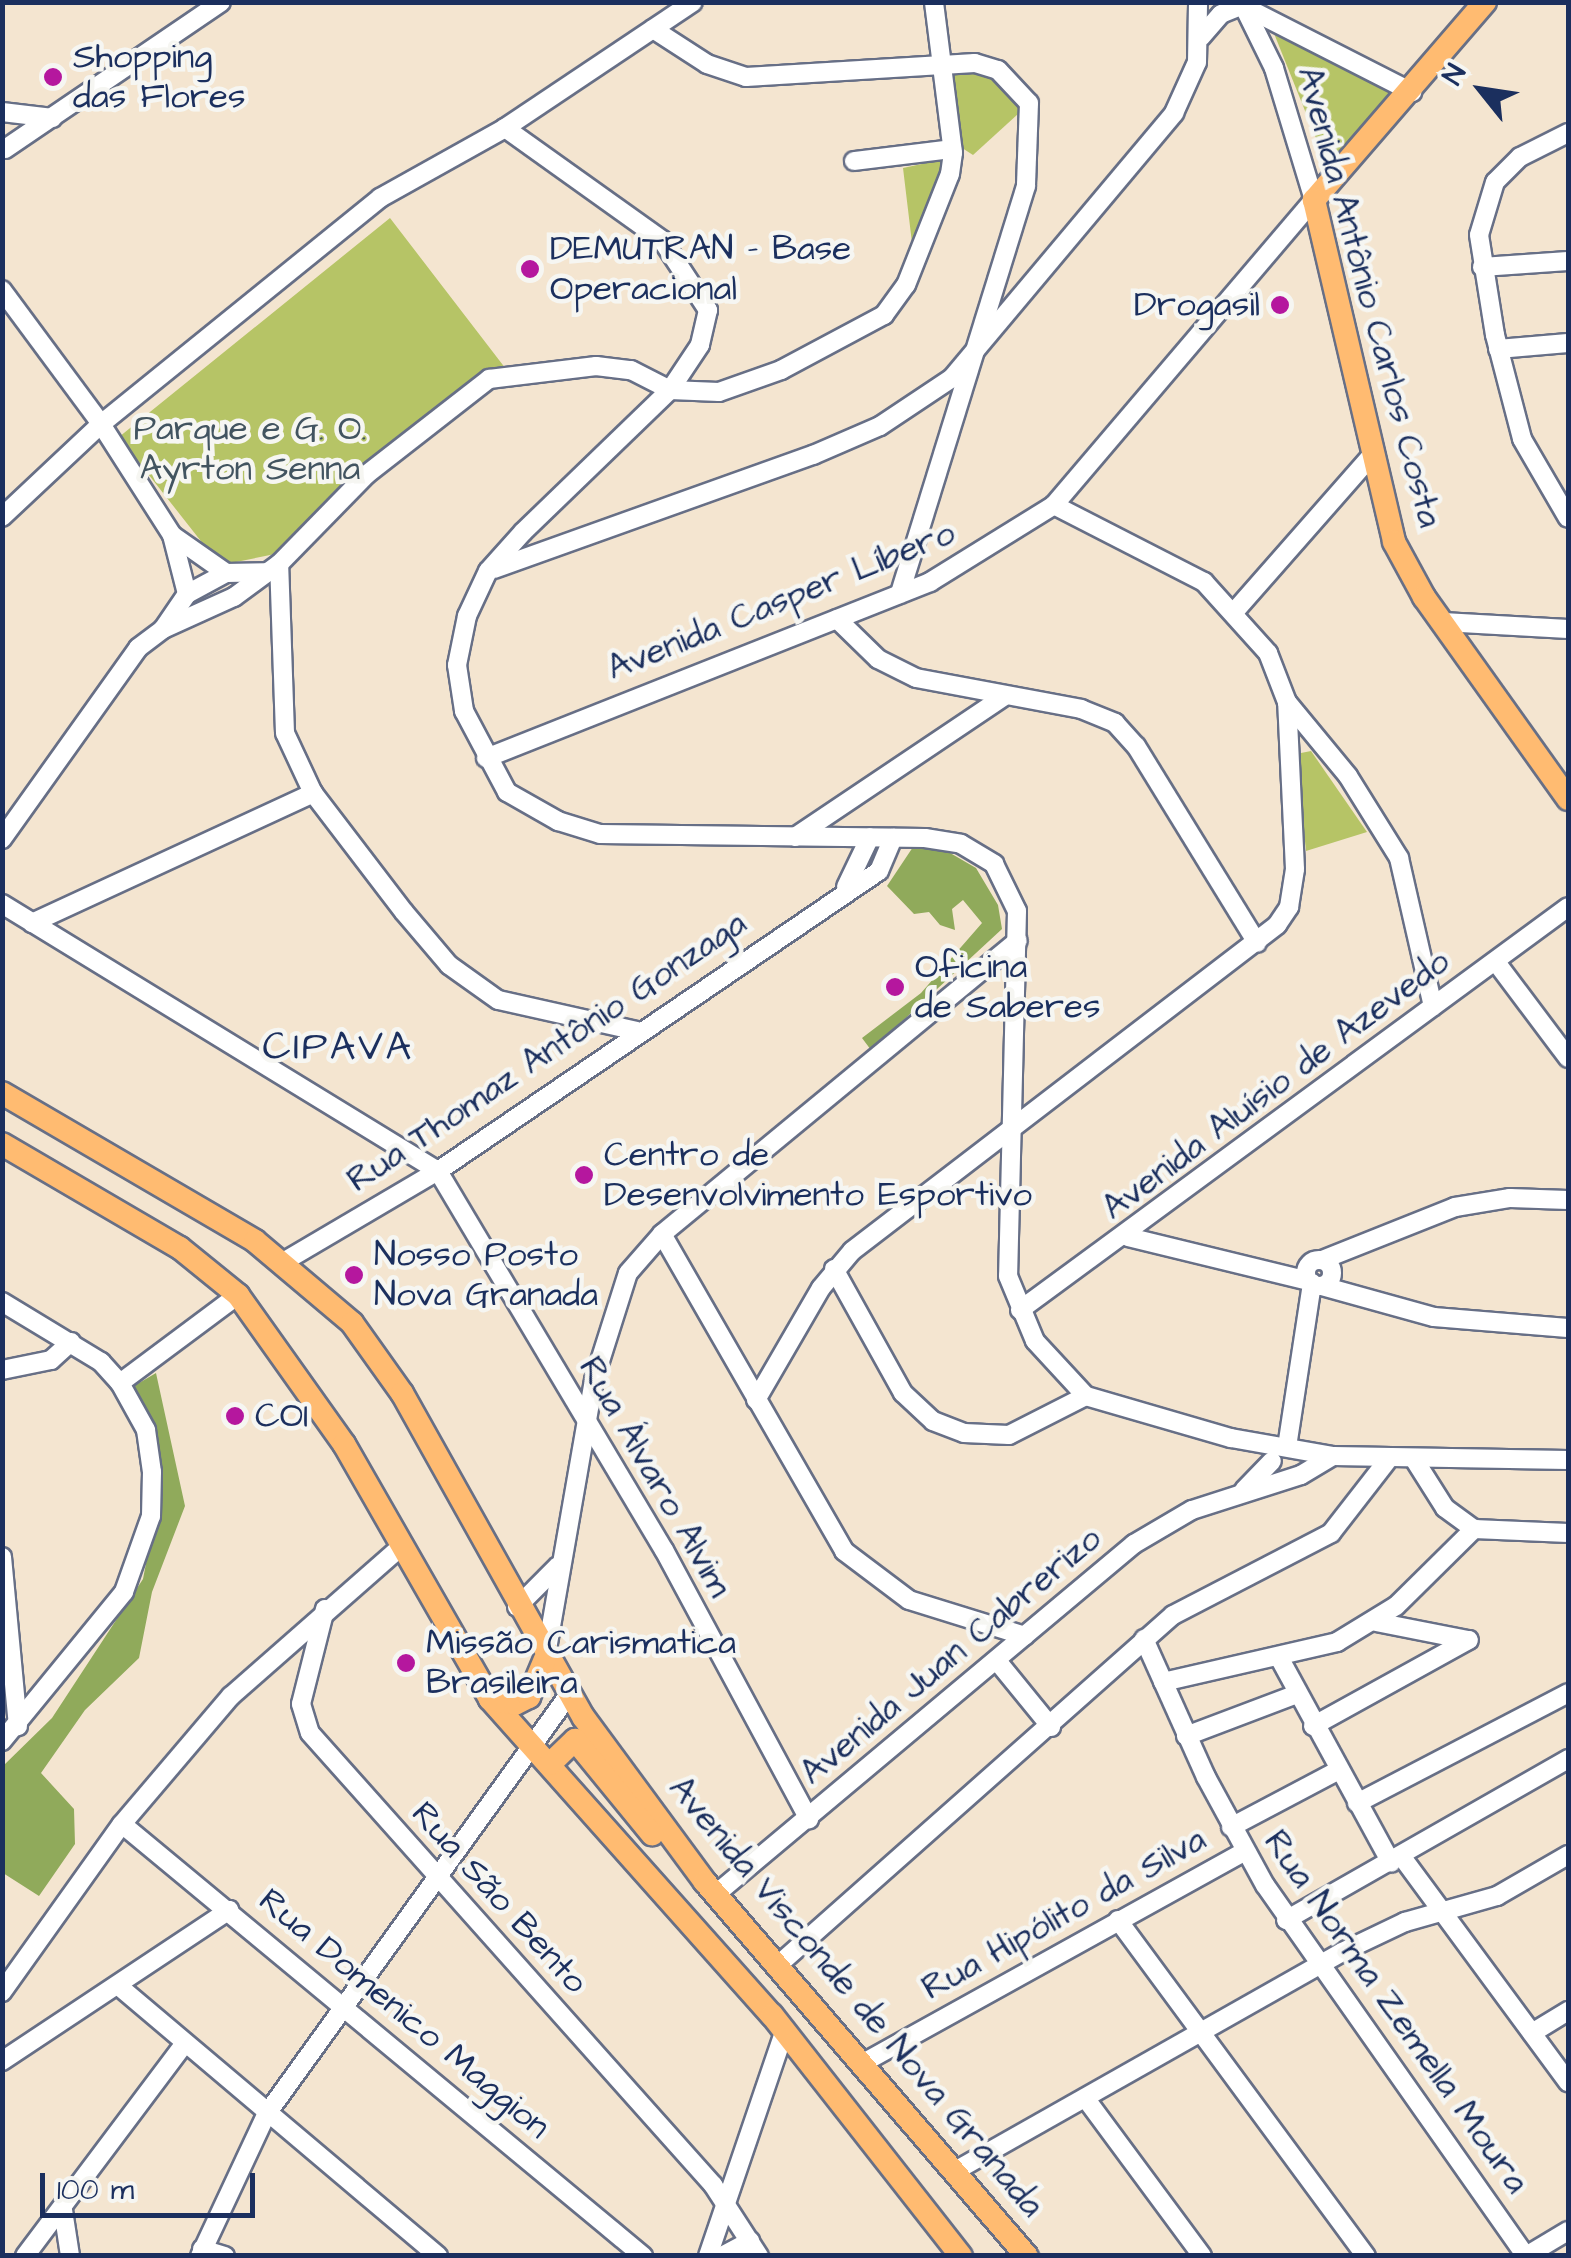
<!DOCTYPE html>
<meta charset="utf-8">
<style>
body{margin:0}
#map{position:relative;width:1571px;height:2258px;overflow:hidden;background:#f4e5d0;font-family:"Architects Daughter",sans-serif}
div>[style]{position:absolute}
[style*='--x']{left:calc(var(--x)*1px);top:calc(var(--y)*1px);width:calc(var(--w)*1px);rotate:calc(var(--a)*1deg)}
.green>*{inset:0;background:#b6c466}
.forest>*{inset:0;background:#90aa5b}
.roads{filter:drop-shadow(2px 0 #676f86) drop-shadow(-2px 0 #676f86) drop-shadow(0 2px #676f86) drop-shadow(0 -2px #676f86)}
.minor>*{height:18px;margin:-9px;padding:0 9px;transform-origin:9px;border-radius:9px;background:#fff}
.minor>.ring{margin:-9px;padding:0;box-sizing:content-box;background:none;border:18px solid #fff;border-radius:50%}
.major>*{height:22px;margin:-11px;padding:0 11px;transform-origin:11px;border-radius:11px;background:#ffbb71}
.dots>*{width:28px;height:28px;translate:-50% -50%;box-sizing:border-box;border:5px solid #f6f6f2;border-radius:50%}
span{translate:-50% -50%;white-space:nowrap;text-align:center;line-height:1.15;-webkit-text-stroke:9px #f6f6f2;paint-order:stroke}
.poi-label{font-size:35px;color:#1b2f5e}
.left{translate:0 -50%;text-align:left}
.right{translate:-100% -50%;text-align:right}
.street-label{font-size:35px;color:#1b2f5e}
.park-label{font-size:35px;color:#425460}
.quarter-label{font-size:40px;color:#1b2f5e;letter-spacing:2.5px}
.frame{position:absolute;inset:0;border:5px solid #1b2f5e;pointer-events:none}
.north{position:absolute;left:1431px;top:40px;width:100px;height:100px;-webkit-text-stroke:8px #f6f6f2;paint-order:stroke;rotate:300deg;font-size:28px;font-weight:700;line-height:40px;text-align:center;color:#1b2f5e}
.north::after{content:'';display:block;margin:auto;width:35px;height:45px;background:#1b2f5e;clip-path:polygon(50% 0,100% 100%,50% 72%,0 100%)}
.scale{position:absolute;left:40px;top:2173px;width:215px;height:45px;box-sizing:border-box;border:5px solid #1b2f5e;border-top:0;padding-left:12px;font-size:30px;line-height:35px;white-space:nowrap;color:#1b2f5e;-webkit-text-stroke:8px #f6f6f2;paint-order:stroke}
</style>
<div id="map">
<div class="green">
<i style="clip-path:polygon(1271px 26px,1403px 94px,1330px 173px)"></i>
<i style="clip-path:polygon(973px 70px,993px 74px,1028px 105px,973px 155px,959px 146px,953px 75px)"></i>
<i style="clip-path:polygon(950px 158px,939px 179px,912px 243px,903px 168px)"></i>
<i style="clip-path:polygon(390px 218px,509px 373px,326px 506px,275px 554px,231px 563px,215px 559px,119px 437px)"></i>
<i style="clip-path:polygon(1311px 751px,1367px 832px,1306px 851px,1296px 754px)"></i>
</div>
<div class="forest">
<i style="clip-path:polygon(913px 847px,945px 850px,976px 868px,998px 905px,1002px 929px,871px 1050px,862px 1038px,921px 993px,982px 923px,963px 900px,952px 909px,955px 930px,940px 925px,929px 912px,914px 914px,887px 886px)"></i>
<i style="clip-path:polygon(156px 1373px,185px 1506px,152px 1592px,139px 1658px,85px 1710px,41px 1773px,74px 1809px,75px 1844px,39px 1896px,3px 1873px,2px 1767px,52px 1718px,143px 1579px,159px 1496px,157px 1448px,134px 1386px)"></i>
</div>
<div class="roads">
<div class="minor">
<i style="--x:1243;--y:6;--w:190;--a:27"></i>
<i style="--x:653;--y:29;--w:64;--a:32.9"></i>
<i style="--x:707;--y:64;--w:41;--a:18.4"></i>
<i style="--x:746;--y:77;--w:229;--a:-3.5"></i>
<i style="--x:975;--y:63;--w:24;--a:17"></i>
<i style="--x:998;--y:70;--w:45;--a:46.8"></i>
<i style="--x:1029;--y:103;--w:83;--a:92.1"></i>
<i style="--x:1026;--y:186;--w:427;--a:107.2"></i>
<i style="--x:1201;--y:37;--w:30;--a:-49"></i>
<i style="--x:1221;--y:14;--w:24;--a:-22"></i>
<i style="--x:2;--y:112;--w:51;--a:6.7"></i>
<i style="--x:505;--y:128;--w:193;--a:35.5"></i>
<i style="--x:662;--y:240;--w:84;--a:56.7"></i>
<i style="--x:708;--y:310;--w:36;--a:103"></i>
<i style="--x:700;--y:345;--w:54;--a:123.7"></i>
<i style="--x:670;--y:390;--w:204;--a:136"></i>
<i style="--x:523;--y:532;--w:52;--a:131.9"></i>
<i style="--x:488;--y:571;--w:50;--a:115"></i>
<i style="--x:467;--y:616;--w:50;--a:101.5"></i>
<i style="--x:457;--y:665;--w:47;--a:81.3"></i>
<i style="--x:464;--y:711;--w:92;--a:62"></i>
<i style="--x:507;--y:792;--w:59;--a:29.6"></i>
<i style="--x:558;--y:821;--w:44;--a:17.2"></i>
<i style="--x:600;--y:834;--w:325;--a:0.7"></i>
<i style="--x:925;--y:838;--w:36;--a:9"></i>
<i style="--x:961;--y:844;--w:39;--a:31"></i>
<i style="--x:994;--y:864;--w:52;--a:63.9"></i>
<i style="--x:1017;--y:911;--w:365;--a:91.4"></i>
<i style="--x:1008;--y:1276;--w:70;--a:67.4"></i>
<i style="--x:1035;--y:1341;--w:75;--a:47.2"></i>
<i style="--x:1086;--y:1396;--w:151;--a:16.2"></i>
<i style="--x:1231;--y:1438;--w:104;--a:10"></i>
<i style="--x:1333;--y:1456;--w:235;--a:1"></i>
<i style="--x:1568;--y:133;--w:54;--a:153.4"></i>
<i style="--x:1520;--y:157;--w:35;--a:135"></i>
<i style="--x:1495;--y:182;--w:55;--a:106.8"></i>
<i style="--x:1479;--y:235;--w:101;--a:80.9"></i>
<i style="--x:1495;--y:335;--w:107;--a:75.4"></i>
<i style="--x:1522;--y:439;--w:91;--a:59.8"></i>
<i style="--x:5;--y:149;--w:261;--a:-34.2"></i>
<i style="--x:854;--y:161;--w:99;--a:-7"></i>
<i style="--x:1482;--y:267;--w:86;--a:-4"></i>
<i style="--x:2;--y:290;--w:167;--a:53.5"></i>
<i style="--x:101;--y:424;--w:132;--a:57.4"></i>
<i style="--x:172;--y:535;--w:61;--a:75.7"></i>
<i style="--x:1498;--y:349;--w:70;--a:-4.9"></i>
<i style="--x:1054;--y:505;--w:169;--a:27.2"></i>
<i style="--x:1204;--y:582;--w:96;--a:48"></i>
<i style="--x:1268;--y:653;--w:53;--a:68.8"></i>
<i style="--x:1287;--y:702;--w:96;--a:50.5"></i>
<i style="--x:1348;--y:776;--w:97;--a:58.1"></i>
<i style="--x:1399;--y:858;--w:152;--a:77.1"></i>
<i style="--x:2;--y:517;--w:136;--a:-43.2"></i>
<i style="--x:101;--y:424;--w:359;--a:-39"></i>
<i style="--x:380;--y:198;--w:143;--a:-29.2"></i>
<i style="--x:505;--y:128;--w:226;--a:-33.8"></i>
<i style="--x:172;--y:535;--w:66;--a:35.1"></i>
<i style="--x:494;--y:569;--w:339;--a:-19.7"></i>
<i style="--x:813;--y:455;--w:73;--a:-23.4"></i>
<i style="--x:880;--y:426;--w:87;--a:-33.7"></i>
<i style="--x:952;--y:378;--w:346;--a:-50"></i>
<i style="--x:1174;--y:113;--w:56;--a:-65.7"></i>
<i style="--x:1197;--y:62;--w:60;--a:-89"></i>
<i style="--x:1235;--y:611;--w:206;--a:-48.7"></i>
<i style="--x:837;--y:619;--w:57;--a:44.3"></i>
<i style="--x:878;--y:659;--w:42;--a:26.6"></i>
<i style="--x:916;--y:678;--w:168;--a:10.6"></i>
<i style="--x:1081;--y:709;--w:37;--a:22"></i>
<i style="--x:1115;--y:723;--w:31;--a:48"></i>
<i style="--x:1136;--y:746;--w:231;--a:58.4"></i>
<i style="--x:1443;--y:622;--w:125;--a:3.2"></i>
<i style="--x:163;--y:629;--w:42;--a:-55.6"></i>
<i style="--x:187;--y:594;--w:44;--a:-28.3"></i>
<i style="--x:226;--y:573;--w:39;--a:-1"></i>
<i style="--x:486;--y:758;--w:478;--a:-21.6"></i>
<i style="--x:930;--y:582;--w:146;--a:-31.8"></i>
<i style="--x:1054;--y:505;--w:401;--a:-49.6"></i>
<i style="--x:1314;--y:200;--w:138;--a:-106.9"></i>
<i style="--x:1274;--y:68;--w:70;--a:-116.2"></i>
<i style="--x:795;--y:837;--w:253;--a:-33.9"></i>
<i style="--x:2;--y:839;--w:234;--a:-54.5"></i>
<i style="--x:138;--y:648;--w:31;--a:-37"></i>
<i style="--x:163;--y:629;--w:78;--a:-24.3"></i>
<i style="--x:234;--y:597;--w:56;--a:-36.3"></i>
<i style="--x:846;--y:887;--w:55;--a:-64.4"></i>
<i style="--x:2;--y:904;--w:511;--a:31.48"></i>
<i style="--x:438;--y:1171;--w:441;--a:59.2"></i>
<i style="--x:664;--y:1550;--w:306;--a:61.7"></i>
<i style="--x:32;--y:923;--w:310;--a:-24.8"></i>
<i style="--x:1496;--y:962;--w:120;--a:53.1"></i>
<i style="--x:637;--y:1031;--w:142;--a:-167.4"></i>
<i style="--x:498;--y:1000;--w:60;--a:-144.5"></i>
<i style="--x:449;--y:965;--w:70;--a:-130.3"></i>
<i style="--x:404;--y:912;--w:150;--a:-127.4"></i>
<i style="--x:313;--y:793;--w:66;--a:-115"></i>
<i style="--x:285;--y:733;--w:169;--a:-92"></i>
<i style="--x:279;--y:564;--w:126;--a:-45.6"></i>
<i style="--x:367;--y:474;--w:155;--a:-37.9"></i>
<i style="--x:489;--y:379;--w:108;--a:-6.9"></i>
<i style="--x:596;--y:366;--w:35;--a:7"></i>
<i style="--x:631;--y:370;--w:44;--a:27.1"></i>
<i style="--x:670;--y:390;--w:49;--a:2.3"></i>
<i style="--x:719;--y:392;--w:66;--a:-19.5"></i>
<i style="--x:781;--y:370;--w:117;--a:-28.1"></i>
<i style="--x:884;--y:315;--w:37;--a:-54"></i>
<i style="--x:906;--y:285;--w:119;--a:-68.4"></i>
<i style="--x:950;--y:174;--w:21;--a:-82"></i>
<i style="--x:953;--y:153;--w:152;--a:-97.2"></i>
<i style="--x:662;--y:1234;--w:366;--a:60.1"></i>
<i style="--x:844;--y:1551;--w:81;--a:37"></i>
<i style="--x:909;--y:1600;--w:121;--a:17.2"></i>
<i style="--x:1128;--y:1237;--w:186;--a:13.7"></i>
<i style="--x:1322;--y:1260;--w:143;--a:-21.7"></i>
<i style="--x:1455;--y:1207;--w:56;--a:-9.3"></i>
<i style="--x:1510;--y:1198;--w:58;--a:2"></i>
<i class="ring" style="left:1306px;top:1260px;width:8px;height:8px"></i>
<i style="--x:285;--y:1261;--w:178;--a:-30.5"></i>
<i style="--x:438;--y:1171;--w:533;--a:-34.23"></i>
<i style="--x:879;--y:871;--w:36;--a:-67"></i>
<i style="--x:834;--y:1269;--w:142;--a:60.9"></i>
<i style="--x:903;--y:1393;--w:41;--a:43"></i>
<i style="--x:933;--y:1421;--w:33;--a:21"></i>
<i style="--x:964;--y:1433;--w:45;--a:2.5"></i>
<i style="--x:1009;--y:1435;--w:86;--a:-26.9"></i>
<i style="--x:1322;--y:1286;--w:116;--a:15.5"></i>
<i style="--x:1434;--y:1317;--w:134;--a:4.7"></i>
<i style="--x:2;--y:1302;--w:116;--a:31.2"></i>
<i style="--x:101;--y:1362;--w:28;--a:48"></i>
<i style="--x:120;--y:1383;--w:54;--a:61"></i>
<i style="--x:146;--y:1430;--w:42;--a:81.9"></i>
<i style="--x:152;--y:1472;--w:44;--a:91.3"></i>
<i style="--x:151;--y:1516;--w:81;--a:109.6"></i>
<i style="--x:124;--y:1592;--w:193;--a:129.3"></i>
<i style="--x:1020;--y:1310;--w:680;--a:-36.33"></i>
<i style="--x:2;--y:1370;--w:50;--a:-11.5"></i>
<i style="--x:51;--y:1360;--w:27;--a:-42"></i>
<i style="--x:120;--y:1383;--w:147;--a:-36.7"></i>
<i style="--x:756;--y:1400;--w:129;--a:-59.9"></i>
<i style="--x:821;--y:1288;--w:48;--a:-50"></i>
<i style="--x:852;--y:1251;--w:536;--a:-37.49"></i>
<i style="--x:1277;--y:925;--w:22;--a:-56"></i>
<i style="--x:1289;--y:907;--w:38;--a:-81"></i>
<i style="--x:1295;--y:869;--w:167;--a:-92.7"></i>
<i style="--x:1287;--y:1447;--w:166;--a:-81.3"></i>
<i style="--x:1414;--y:1459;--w:58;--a:57.7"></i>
<i style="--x:1445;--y:1508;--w:36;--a:36"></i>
<i style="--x:1474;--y:1529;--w:94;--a:2.4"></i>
<i style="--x:1244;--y:1490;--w:40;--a:-46"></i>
<i style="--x:2;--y:1557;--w:170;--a:84.6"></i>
<i style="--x:517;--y:1607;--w:58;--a:-45"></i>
<i style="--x:325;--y:1609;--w:98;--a:104.2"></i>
<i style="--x:301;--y:1704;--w:30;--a:73"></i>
<i style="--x:310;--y:1733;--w:606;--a:48.28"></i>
<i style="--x:713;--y:2185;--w:85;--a:57.1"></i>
<i style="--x:1376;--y:1622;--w:94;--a:11.1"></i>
<i style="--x:1144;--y:1639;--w:151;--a:65.8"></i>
<i style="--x:1206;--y:1777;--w:123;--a:61.4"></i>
<i style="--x:1265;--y:1885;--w:454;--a:54.9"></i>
<i style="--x:546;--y:1655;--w:279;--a:-80.1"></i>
<i style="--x:594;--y:1380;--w:112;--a:-72.4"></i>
<i style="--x:628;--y:1273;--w:52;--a:-48.9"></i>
<i style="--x:662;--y:1234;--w:461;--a:-39.5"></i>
<i style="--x:1280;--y:1659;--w:232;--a:61.4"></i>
<i style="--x:998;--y:1662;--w:84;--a:50.8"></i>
<i style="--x:1163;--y:1682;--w:179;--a:-12.9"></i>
<i style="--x:1337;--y:1642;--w:69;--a:-31.4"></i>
<i style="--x:1396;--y:1606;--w:110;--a:-44.6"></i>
<i style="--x:1313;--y:1726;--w:178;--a:-28.9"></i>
<i style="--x:1186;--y:1736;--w:119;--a:-20.7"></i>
<i style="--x:1357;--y:1803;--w:238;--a:-27.5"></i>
<i style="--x:122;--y:1824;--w:677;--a:39.66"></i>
<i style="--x:1231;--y:1827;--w:120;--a:-27.8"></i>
<i style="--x:1402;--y:1857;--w:280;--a:53.6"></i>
<i style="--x:716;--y:1894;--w:545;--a:-39.94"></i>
<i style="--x:1134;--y:1544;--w:67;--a:-30.4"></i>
<i style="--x:1192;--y:1510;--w:114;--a:-17.8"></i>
<i style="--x:1301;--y:1475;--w:37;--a:-31"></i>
<i style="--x:1118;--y:1920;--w:418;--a:53.6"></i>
<i style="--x:1286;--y:1920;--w:325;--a:-29.7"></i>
<i style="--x:777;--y:1966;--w:529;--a:-41.55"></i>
<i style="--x:1173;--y:1615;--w:178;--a:-27.4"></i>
<i style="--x:1331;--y:1533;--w:91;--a:-52.1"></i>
<i style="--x:121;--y:1988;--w:415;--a:40.2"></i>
<i style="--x:2;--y:1992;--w:206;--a:-54.5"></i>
<i style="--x:122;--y:1824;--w:168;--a:-49.6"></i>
<i style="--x:231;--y:1696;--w:229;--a:-41.3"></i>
<i style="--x:1532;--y:2033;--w:42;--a:-31.4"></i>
<i style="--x:2;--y:2061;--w:273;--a:-33.6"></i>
<i style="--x:863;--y:2063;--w:436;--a:-29"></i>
<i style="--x:1086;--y:2099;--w:195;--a:53.5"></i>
<i style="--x:957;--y:2170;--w:442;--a:-29.5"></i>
<i style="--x:1342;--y:1952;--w:70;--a:-25.5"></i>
<i style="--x:1405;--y:1922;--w:96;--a:-15.8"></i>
<i style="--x:1497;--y:1896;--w:82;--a:-30"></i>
<i style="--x:63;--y:2210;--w:47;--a:81.3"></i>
<i style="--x:202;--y:2249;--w:24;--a:17"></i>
<i style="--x:25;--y:2256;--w:266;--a:-53.1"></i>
<i style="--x:200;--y:2256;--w:156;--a:-64.9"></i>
<i style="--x:266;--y:2115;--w:516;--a:-54.22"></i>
<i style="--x:708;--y:2256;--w:239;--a:-71.2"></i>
<i style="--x:722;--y:2256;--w:32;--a:-28"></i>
<i style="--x:1526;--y:2256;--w:49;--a:-30.8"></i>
</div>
<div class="major">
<i style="--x:1485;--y:2;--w:262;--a:130.8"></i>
<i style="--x:1314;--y:200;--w:351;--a:76.8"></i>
<i style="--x:1394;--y:542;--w:63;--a:61.4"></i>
<i style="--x:1424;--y:597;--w:248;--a:54.5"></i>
<i style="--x:2;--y:1093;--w:293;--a:30.3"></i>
<i style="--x:255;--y:1241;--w:127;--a:40.2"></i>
<i style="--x:352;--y:1323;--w:86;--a:54.5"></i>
<i style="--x:402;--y:1393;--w:372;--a:60.8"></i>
<i style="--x:584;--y:1718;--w:204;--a:53.6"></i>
<i style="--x:705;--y:1882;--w:494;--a:49.3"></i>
<i style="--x:2;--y:1144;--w:206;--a:30.3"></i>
<i style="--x:180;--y:1248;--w:75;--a:39"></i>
<i style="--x:238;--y:1295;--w:183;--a:54.6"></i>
<i style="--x:344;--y:1444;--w:294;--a:60.2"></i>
<i style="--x:490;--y:1699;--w:424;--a:48.3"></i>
<i style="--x:772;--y:2015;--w:306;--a:51.9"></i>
<i style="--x:490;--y:1699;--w:25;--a:11"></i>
<i style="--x:515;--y:1704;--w:16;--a:-27"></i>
<i style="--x:529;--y:1697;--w:41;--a:-67.2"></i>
<i style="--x:550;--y:1764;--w:35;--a:-44"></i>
<i style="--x:575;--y:1740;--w:122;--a:50.7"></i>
</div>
</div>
<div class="dots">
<i style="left:53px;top:77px;background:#b5179e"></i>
<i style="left:530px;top:269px;background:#b5179e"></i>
<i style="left:1280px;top:305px;background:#b5179e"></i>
<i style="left:895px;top:987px;background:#b5179e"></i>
<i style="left:584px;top:1175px;background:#b5179e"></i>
<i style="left:354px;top:1275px;background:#b5179e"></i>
<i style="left:235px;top:1416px;background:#b5179e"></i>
<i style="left:406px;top:1663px;background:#b5179e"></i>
</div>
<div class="poi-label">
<span class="left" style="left:73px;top:77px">Shopping<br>das Flores</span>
<span class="left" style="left:550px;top:269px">DEMUTRAN - Base<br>Operacional</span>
<span class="right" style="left:1260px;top:305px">Drogasil</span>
<span class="left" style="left:915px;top:987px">Oficina<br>de Saberes</span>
<span class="left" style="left:604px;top:1175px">Centro de<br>Desenvolvimento Esportivo</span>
<span class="left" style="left:374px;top:1275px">Nosso Posto<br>Nova Granada</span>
<span class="left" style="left:255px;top:1416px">COI</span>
<span class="left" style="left:426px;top:1663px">Missão Carismatica<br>Brasileira</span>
</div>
<div class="street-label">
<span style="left:1369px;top:297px;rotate:75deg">Avenida Antônio Carlos Costa</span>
<span style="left:781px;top:601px;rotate:-22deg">Avenida Casper Líbero</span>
<span style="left:547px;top:1052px;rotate:-34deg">Rua Thomaz Antônio Gonzaga</span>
<span style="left:1276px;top:1085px;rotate:-37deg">Avenida Aluísio de Azevedo</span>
<span style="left:655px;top:1477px;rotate:60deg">Rua Álvaro Alvim</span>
<span style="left:951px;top:1656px;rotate:-40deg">Avenida Juan Cabrerizo</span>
<span style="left:499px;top:1898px;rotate:48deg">Rua São Bento</span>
<span style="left:1064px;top:1914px;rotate:-29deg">Rua Hipólito da Silva</span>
<span style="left:856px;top:1997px;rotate:50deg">Avenida Visconde de Nova Granada</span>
<span style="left:1396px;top:2012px;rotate:55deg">Rua Norma Zemella Moura</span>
<span style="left:404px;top:2014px;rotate:40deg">Rua Domenico Maggion</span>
</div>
<div class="park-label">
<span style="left:250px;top:449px">Parque e G. O.<br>Ayrton Senna</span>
</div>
<div class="quarter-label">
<span style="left:338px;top:1048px">CIPAVA</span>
</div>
<div class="frame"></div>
<div class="north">N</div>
<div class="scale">100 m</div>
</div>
